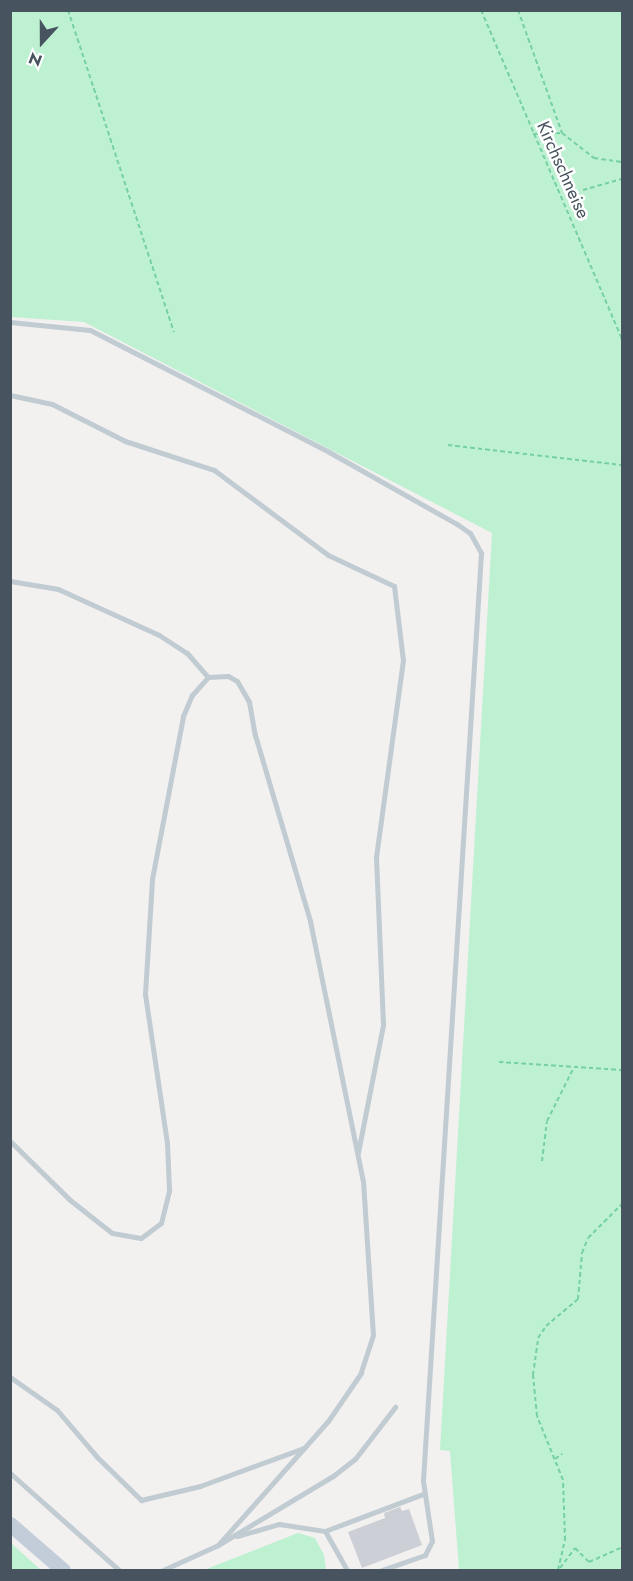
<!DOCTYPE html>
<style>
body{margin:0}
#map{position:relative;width:633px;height:1581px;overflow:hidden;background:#f3f0f0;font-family:Jost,sans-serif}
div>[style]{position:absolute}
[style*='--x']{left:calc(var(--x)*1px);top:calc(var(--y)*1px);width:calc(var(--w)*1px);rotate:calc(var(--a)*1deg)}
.green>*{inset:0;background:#bef1d2}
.building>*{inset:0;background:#cccfd5}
.path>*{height:2px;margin-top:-1px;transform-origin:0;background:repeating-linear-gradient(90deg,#75d0a3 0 4.5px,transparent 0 7.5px)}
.service>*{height:5px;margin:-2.5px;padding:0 2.5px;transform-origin:2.5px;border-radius:2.5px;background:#c0cbd2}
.secondary>*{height:15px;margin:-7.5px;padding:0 7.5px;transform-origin:7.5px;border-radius:7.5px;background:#c2cdd9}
span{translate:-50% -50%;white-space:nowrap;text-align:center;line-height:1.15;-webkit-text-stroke:5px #fff;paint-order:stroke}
.street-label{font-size:18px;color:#47535e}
.frame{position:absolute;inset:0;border:12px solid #47535e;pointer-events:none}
.north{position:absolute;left:12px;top:12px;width:60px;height:60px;-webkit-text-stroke:4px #fff;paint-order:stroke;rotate:201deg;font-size:16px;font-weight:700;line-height:24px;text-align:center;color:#47535e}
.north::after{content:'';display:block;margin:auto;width:21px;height:27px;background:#47535e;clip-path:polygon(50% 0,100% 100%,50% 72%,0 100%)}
</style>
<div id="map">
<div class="green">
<i style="clip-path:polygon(10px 11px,622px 11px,622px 1570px,459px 1570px,450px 1451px,440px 1450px,492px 533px,84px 322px,11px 317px)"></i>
<i style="clip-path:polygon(298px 1533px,315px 1538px,324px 1555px,326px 1570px,204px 1570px)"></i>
<i style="clip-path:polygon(10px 1543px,11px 1543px,41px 1570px,11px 1570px)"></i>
</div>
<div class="building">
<i style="clip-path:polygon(400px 1507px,402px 1511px,409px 1509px,422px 1545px,362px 1568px,348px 1532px,385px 1518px,384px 1513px)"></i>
</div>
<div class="path">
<i style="--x:68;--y:10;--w:339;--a:71.8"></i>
<i style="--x:481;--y:10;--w:358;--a:66.8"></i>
<i style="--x:518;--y:10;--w:131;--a:70.3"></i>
<i style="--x:562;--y:133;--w:41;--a:38"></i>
<i style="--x:594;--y:158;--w:28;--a:8"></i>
<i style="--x:533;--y:134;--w:29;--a:-2"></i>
<i style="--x:583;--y:190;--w:41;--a:-15.8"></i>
<i style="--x:448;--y:445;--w:175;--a:6.6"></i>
<i style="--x:499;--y:1062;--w:123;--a:3.7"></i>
<i style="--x:542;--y:1161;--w:40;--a:-82.9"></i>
<i style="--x:547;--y:1121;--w:60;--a:-63.4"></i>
<i style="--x:555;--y:1459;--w:9;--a:-36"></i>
<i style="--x:560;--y:1568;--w:25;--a:-53"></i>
<i style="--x:575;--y:1548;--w:20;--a:45"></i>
<i style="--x:589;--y:1562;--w:36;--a:-24"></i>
<i style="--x:558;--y:1570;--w:31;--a:-77"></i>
<i style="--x:565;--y:1540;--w:60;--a:-91.9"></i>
<i style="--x:563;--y:1480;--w:69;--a:-112.1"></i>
<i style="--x:537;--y:1416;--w:41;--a:-95.6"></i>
<i style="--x:533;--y:1375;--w:37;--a:-82"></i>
<i style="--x:538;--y:1338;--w:14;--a:-56"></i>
<i style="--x:546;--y:1326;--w:42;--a:-40.2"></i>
<i style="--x:578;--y:1299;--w:46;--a:-85"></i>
<i style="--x:582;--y:1253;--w:16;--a:-68"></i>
<i style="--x:588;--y:1238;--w:48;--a:-45"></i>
</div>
<div class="service">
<i style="--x:10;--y:322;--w:80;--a:5.7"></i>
<i style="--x:90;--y:330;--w:268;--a:27"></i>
<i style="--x:329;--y:452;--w:147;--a:29.4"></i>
<i style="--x:457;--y:524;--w:16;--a:35"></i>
<i style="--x:470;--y:533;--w:23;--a:61"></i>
<i style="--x:481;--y:553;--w:930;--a:93.58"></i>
<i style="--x:423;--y:1481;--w:61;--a:81.5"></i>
<i style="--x:432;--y:1541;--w:16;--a:117"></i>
<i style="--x:425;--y:1555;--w:46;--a:160.8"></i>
<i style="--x:10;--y:395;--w:43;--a:12.1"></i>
<i style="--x:52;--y:404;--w:82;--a:26.9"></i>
<i style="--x:125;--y:441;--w:94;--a:18"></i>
<i style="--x:214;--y:470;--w:142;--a:36.7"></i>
<i style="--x:328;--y:555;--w:73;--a:25.2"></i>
<i style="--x:394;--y:586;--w:75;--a:83.1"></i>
<i style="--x:403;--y:660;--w:199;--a:97.8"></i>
<i style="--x:376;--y:857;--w:168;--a:87.6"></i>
<i style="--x:383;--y:1025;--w:130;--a:101.1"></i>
<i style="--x:10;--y:581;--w:49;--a:9.5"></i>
<i style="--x:58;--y:589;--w:111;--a:24.5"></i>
<i style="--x:159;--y:635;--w:33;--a:33"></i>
<i style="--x:187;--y:653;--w:32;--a:49"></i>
<i style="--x:10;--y:1141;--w:84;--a:44.5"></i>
<i style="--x:70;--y:1200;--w:53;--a:38.2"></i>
<i style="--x:112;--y:1233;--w:29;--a:10"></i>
<i style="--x:141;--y:1238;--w:25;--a:-37"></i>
<i style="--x:161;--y:1223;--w:34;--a:-76"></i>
<i style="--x:169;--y:1190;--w:47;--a:-92.4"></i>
<i style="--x:167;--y:1143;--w:151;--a:-98.4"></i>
<i style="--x:145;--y:994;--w:115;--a:-86.5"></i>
<i style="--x:152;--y:879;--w:166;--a:-79.2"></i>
<i style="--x:183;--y:716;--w:23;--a:-67"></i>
<i style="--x:192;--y:695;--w:24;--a:-48"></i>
<i style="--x:208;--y:677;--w:20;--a:-3"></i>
<i style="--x:228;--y:676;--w:10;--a:29"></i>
<i style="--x:237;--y:681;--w:24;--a:60"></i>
<i style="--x:249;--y:702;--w:34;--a:80"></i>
<i style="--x:255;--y:735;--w:194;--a:73.5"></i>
<i style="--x:310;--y:921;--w:265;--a:78.5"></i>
<i style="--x:363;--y:1181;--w:154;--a:86.3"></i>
<i style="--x:373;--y:1335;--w:40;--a:108"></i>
<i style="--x:361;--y:1373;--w:58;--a:124.5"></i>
<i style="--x:328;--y:1421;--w:166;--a:131.6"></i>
<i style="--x:10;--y:1377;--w:57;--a:35.1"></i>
<i style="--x:57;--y:1410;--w:62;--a:49.6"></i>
<i style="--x:97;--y:1457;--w:62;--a:44.3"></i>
<i style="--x:141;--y:1500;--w:61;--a:-13.3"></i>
<i style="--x:200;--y:1486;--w:111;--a:-20.1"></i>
<i style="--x:10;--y:1473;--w:146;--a:41.7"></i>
<i style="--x:325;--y:1531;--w:105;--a:-20.7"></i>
<i style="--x:237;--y:1536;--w:44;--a:-15.9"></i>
<i style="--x:279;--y:1524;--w:47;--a:8.7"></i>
<i style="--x:325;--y:1531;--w:45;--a:60.6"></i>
<i style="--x:163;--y:1570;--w:60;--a:-24.4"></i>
<i style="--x:218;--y:1545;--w:134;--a:-31"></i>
<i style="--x:333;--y:1476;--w:28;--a:-38"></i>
<i style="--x:355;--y:1459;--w:66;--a:-52.4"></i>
</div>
<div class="secondary">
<i style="--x:10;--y:1524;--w:70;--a:41"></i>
</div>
<div class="street-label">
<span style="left:563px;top:170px;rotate:66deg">Kirchschneise</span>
</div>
<div class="frame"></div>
<div class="north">N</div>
</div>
